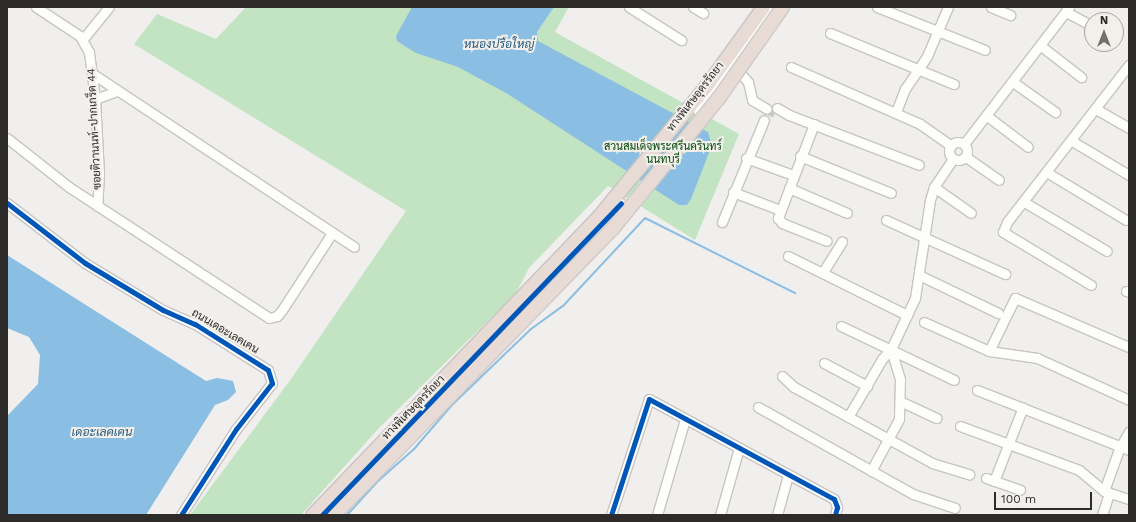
<!DOCTYPE html>
<meta charset="utf-8">
<style>
body{margin:0}
#map{position:relative;width:1136px;height:522px;overflow:hidden;background:#f1efed;font-family:"Work Sans",Sarabun,sans-serif}
div>[style]{position:absolute}
[style*='--x']{left:calc(var(--x)*1px);top:calc(var(--y)*1px);width:calc(var(--w)*1px);rotate:calc(var(--a)*1deg)}
.green>*{inset:0;background:#c3e4c2}
.water>*{inset:0;background:#8abee2}
.stream>*{height:2px;margin:-1px;padding:0 1px;transform-origin:1px;border-radius:1px;background:#8abee2}
.minor-tunnel>*{height:9px;margin-top:-4.5px;transform-origin:0;background:repeating-linear-gradient(90deg,#cac8c6 0 9px,transparent 0 13.5px)}
.roads{filter:drop-shadow(1px 0 #c6c5c3) drop-shadow(-1px 0 #c6c5c3) drop-shadow(0 1px #c6c5c3) drop-shadow(0 -1px #c6c5c3)}
.minor>*{height:9px;margin:-4.5px;padding:0 4.5px;transform-origin:4.5px;border-radius:4.5px;background:#fdfdfc}
.minor>.ring{margin:-4.5px;padding:0;box-sizing:content-box;background:none;border:9px solid #fdfdfc;border-radius:50%}
.highway>*{height:13px;margin:-6.5px;padding:0 6.5px;transform-origin:6.5px;border-radius:6.5px;background:#e8dad4}
.bridges{filter:drop-shadow(1px 0 #cccbca) drop-shadow(-1px 0 #cccbca) drop-shadow(0 1px #cccbca) drop-shadow(0 -1px #cccbca)}
.highway-bridge>*{height:13px;margin:-6.5px;padding:0 6.5px;transform-origin:6.5px;border-radius:6.5px;background:#e8dad4}
.cycleway>*{height:5px;margin:-2.5px;padding:0 2.5px;transform-origin:2.5px;border-radius:2.5px;background:#0057b8}
span{translate:-50% -50%;white-space:nowrap;text-align:center;line-height:1.15;-webkit-text-stroke:4px #f3efeb;paint-order:stroke}
.street-label{font-size:11px;color:#2d2c2a}
.park-label{font-size:11px;color:#054a0f}
.water-label{font-size:12px;color:#245a7f;font-style:italic}
.frame{position:absolute;inset:0;border:8px solid #2d2c2a;pointer-events:none}
.north{position:absolute;left:1084px;top:12px;width:40px;height:40px;box-sizing:border-box;background:#f3efeb;border:1px solid #a4a19e;border-radius:50%;rotate:0deg;font-size:11px;font-weight:700;line-height:16px;text-align:center;color:#2d2c2a}
.north::after{content:'';display:block;margin:auto;width:14px;height:18px;background:#72706e;clip-path:polygon(50% 0,100% 100%,50% 72%,0 100%)}
.scale{position:absolute;left:994px;top:492px;width:98px;height:18px;box-sizing:border-box;border:2px solid #2d2c2a;border-top:0;padding-left:5px;font-size:12px;line-height:14px;white-space:nowrap;color:#2d2c2a;-webkit-text-stroke:3px #f3efeb;paint-order:stroke}
</style>
<div id="map">
<div class="green">
<i style="clip-path:polygon(246px 7px,569px 7px,555px 32px,739px 134px,695px 240px,608px 186px,529px 268px,516px 293px,378px 429px,301px 515px,190px 515px,291px 379px,406px 211px,134px 44px,157px 14px,216px 39px)"></i>
</div>
<div class="water">
<i style="clip-path:polygon(412px 7px,554px 7px,537px 32px,538px 41px,708px 132px,712px 145px,691px 199px,687px 205px,679px 205px,506px 93px,458px 67px,416px 53px,403px 45px,397px 41px,396px 36px)"></i>
<i style="clip-path:polygon(7px 255px,206px 381px,217px 378px,233px 381px,236px 392px,228px 400px,215px 405px,146px 515px,7px 515px,7px 416px,38px 384px,40px 355px,29px 337px,7px 328px)"></i>
</div>
<div class="stream">
<i style="--x:347;--y:515;--w:45;--a:-47.7"></i>
<i style="--x:377;--y:482;--w:50;--a:-41.7"></i>
<i style="--x:414;--y:449;--w:58;--a:-49.2"></i>
<i style="--x:452;--y:405;--w:110;--a:-43.9"></i>
<i style="--x:531;--y:329;--w:39;--a:-36"></i>
<i style="--x:563;--y:306;--w:120;--a:-47"></i>
<i style="--x:645;--y:218;--w:168;--a:26.6"></i>
</div>
<div class="minor-tunnel">
<i style="--x:767;--y:109;--w:9;--a:27"></i>
</div>
<div class="roads">
<div class="minor">
<i style="--x:36;--y:7;--w:53;--a:33.4"></i>
<i style="--x:80;--y:36;--w:18;--a:61"></i>
<i style="--x:89;--y:52;--w:47;--a:82.7"></i>
<i style="--x:95;--y:99;--w:74;--a:86.9"></i>
<i style="--x:99;--y:173;--w:33;--a:93"></i>
<i style="--x:629;--y:7;--w:62;--a:32.4"></i>
<i style="--x:693;--y:7;--w:12;--a:31"></i>
<i style="--x:877;--y:7;--w:116;--a:21.7"></i>
<i style="--x:991;--y:7;--w:21;--a:23"></i>
<i style="--x:1066;--y:12;--w:30;--a:28"></i>
<i style="--x:830;--y:33;--w:134;--a:22.4"></i>
<i style="--x:83;--y:39;--w:41;--a:-50.9"></i>
<i style="--x:1041;--y:46;--w:51;--a:37.8"></i>
<i style="--x:735;--y:67;--w:20;--a:49"></i>
<i style="--x:748;--y:82;--w:18;--a:77"></i>
<i style="--x:752;--y:100;--w:17;--a:31"></i>
<i style="--x:791;--y:67;--w:141;--a:23.8"></i>
<i style="--x:920;--y:124;--w:38;--a:35"></i>
<i style="--x:93;--y:74;--w:313;--a:33.5"></i>
<i style="--x:1013;--y:82;--w:52;--a:35.5"></i>
<i style="--x:95;--y:99;--w:23;--a:-20"></i>
<i style="--x:777;--y:108;--w:14;--a:30"></i>
<i style="--x:789;--y:115;--w:139;--a:21"></i>
<i style="--x:1096;--y:109;--w:38;--a:30"></i>
<i style="--x:698;--y:111;--w:127;--a:-54.9"></i>
<i style="--x:896;--y:112;--w:25;--a:-69"></i>
<i style="--x:905;--y:89;--w:40;--a:-56"></i>
<i style="--x:927;--y:56;--w:53;--a:-66.8"></i>
<i style="--x:987;--y:116;--w:51;--a:37.1"></i>
<i style="--x:814;--y:124;--w:101;--a:111"></i>
<i style="--x:778;--y:218;--w:6;--a:51"></i>
<i style="--x:782;--y:223;--w:48;--a:21.8"></i>
<i style="--x:7;--y:138;--w:79;--a:38.3"></i>
<i style="--x:69;--y:187;--w:239;--a:33.2"></i>
<i style="--x:269;--y:318;--w:8;--a:-14"></i>
<i style="--x:277;--y:316;--w:8;--a:-50"></i>
<i style="--x:282;--y:310;--w:92;--a:-57"></i>
<i style="--x:1072;--y:141;--w:66;--a:30.8"></i>
<i class="ring" style="left:949px;top:142px;width:9px;height:9px"></i>
<i style="--x:964;--y:144;--w:173;--a:-52.5"></i>
<i style="--x:800;--y:156;--w:98;--a:22.1"></i>
<i style="--x:966;--y:157;--w:40;--a:34.9"></i>
<i style="--x:746;--y:158;--w:50;--a:19.9"></i>
<i style="--x:1048;--y:173;--w:91;--a:31.1"></i>
<i style="--x:934;--y:187;--w:45;--a:35.1"></i>
<i style="--x:789;--y:188;--w:63;--a:23.3"></i>
<i style="--x:733;--y:192;--w:50;--a:21"></i>
<i style="--x:1024;--y:202;--w:96;--a:30.6"></i>
<i style="--x:7;--y:203;--w:98;--a:37.6"></i>
<i style="--x:85;--y:263;--w:91;--a:31.1"></i>
<i style="--x:163;--y:310;--w:35;--a:24"></i>
<i style="--x:195;--y:324;--w:86;--a:32.2"></i>
<i style="--x:268;--y:370;--w:14;--a:73"></i>
<i style="--x:272;--y:383;--w:58;--a:128"></i>
<i style="--x:236;--y:429;--w:102;--a:122.6"></i>
<i style="--x:886;--y:220;--w:131;--a:24.4"></i>
<i style="--x:722;--y:222;--w:110;--a:-67.6"></i>
<i style="--x:788;--y:256;--w:133;--a:26.4"></i>
<i style="--x:823;--y:272;--w:36;--a:-58"></i>
<i style="--x:919;--y:275;--w:88;--a:25.7"></i>
<i style="--x:1091;--y:285;--w:103;--a:-148.9"></i>
<i style="--x:1003;--y:232;--w:11;--a:-68"></i>
<i style="--x:1007;--y:222;--w:199;--a:-52.2"></i>
<i style="--x:1126;--y:291;--w:3;--a:18"></i>
<i style="--x:924;--y:322;--w:71;--a:24"></i>
<i style="--x:989;--y:351;--w:49;--a:8.3"></i>
<i style="--x:1037;--y:358;--w:101;--a:24.5"></i>
<i style="--x:841;--y:326;--w:125;--a:25.5"></i>
<i style="--x:989;--y:351;--w:59;--a:-63.9"></i>
<i style="--x:1015;--y:298;--w:124;--a:23.3"></i>
<i style="--x:824;--y:363;--w:49;--a:28.1"></i>
<i style="--x:782;--y:376;--w:16;--a:43"></i>
<i style="--x:794;--y:387;--w:158;--a:28.8"></i>
<i style="--x:932;--y:463;--w:39;--a:17"></i>
<i style="--x:977;--y:390;--w:163;--a:21.5"></i>
<i style="--x:902;--y:402;--w:38;--a:25"></i>
<i style="--x:758;--y:407;--w:178;--a:29.3"></i>
<i style="--x:913;--y:494;--w:44;--a:18.4"></i>
<i style="--x:848;--y:417;--w:67;--a:-59.6"></i>
<i style="--x:882;--y:359;--w:13;--a:-48"></i>
<i style="--x:891;--y:349;--w:56;--a:-64.8"></i>
<i style="--x:915;--y:298;--w:99;--a:-81.3"></i>
<i style="--x:930;--y:200;--w:14;--a:-73"></i>
<i style="--x:934;--y:187;--w:34;--a:-56"></i>
<i style="--x:960;--y:426;--w:127;--a:20.3"></i>
<i style="--x:1079;--y:470;--w:33;--a:40"></i>
<i style="--x:1104;--y:491;--w:26;--a:18"></i>
<i style="--x:871;--y:471;--w:59;--a:-61.7"></i>
<i style="--x:899;--y:419;--w:40;--a:-88.6"></i>
<i style="--x:900;--y:379;--w:31;--a:-107"></i>
<i style="--x:986;--y:478;--w:36;--a:19"></i>
<i style="--x:994;--y:481;--w:79;--a:-68.6"></i>
<i style="--x:1104;--y:491;--w:45;--a:-70.3"></i>
<i style="--x:1119;--y:449;--w:20;--a:-60"></i>
<i style="--x:322;--y:515;--w:432;--a:-46.2"></i>
<i style="--x:611;--y:515;--w:122;--a:-71.9"></i>
<i style="--x:649;--y:399;--w:210;--a:28.4"></i>
<i style="--x:834;--y:499;--w:9;--a:69"></i>
<i style="--x:837;--y:507;--w:8;--a:104"></i>
<i style="--x:657;--y:515;--w:100;--a:-73.7"></i>
<i style="--x:720;--y:515;--w:70;--a:-74.2"></i>
<i style="--x:777;--y:515;--w:41;--a:-74.6"></i>
<i style="--x:1102;--y:515;--w:23;--a:-72"></i>
</div>
<div class="highway">
<i style="--x:312;--y:515;--w:412;--a:-46.2"></i>
<i style="--x:597;--y:218;--w:171;--a:-50.5"></i>
<i style="--x:706;--y:86;--w:97;--a:-54.2"></i>
</div>
</div>
<div class="bridges">
<div class="highway-bridge">
<i style="--x:333;--y:515;--w:402;--a:-45.8"></i>
<i style="--x:613;--y:227;--w:166;--a:-50.9"></i>
<i style="--x:718;--y:98;--w:111;--a:-54.9"></i>
</div>
</div>
<div class="cycleway">
<i style="--x:7;--y:203;--w:98;--a:37.6"></i>
<i style="--x:85;--y:263;--w:91;--a:31.1"></i>
<i style="--x:163;--y:310;--w:35;--a:24"></i>
<i style="--x:195;--y:324;--w:86;--a:32.2"></i>
<i style="--x:268;--y:370;--w:14;--a:73"></i>
<i style="--x:272;--y:383;--w:58;--a:128"></i>
<i style="--x:236;--y:429;--w:102;--a:122.6"></i>
<i style="--x:322;--y:515;--w:432;--a:-46.2"></i>
<i style="--x:611;--y:515;--w:122;--a:-71.9"></i>
<i style="--x:649;--y:399;--w:210;--a:28.4"></i>
<i style="--x:834;--y:499;--w:9;--a:69"></i>
<i style="--x:837;--y:507;--w:8;--a:104"></i>
</div>
<div class="street-label">
<span style="left:696px;top:97px;rotate:-52deg">ทางพิเศษอุดรรัถยา</span>
<span style="left:95px;top:129px;rotate:-93deg">ซอยติวานนท์-ปากเกร็ด 44</span>
<span style="left:225px;top:332px;rotate:31deg">ถนนเดอะเลคเคน</span>
<span style="left:414px;top:408px;rotate:-46deg">ทางพิเศษอุดรรัถยา</span>
</div>
<div class="park-label">
<span style="left:663px;top:154px">สวนสมเด็จพระศรีนครินทร์<br>นนทบุรี</span>
</div>
<div class="water-label">
<span style="left:499px;top:45px">หนองปรือใหญ่</span>
<span style="left:102px;top:433px">เดอะเลคเคน</span>
</div>
<div class="frame"></div>
<div class="north">N</div>
<div class="scale">100 m</div>
</div>
